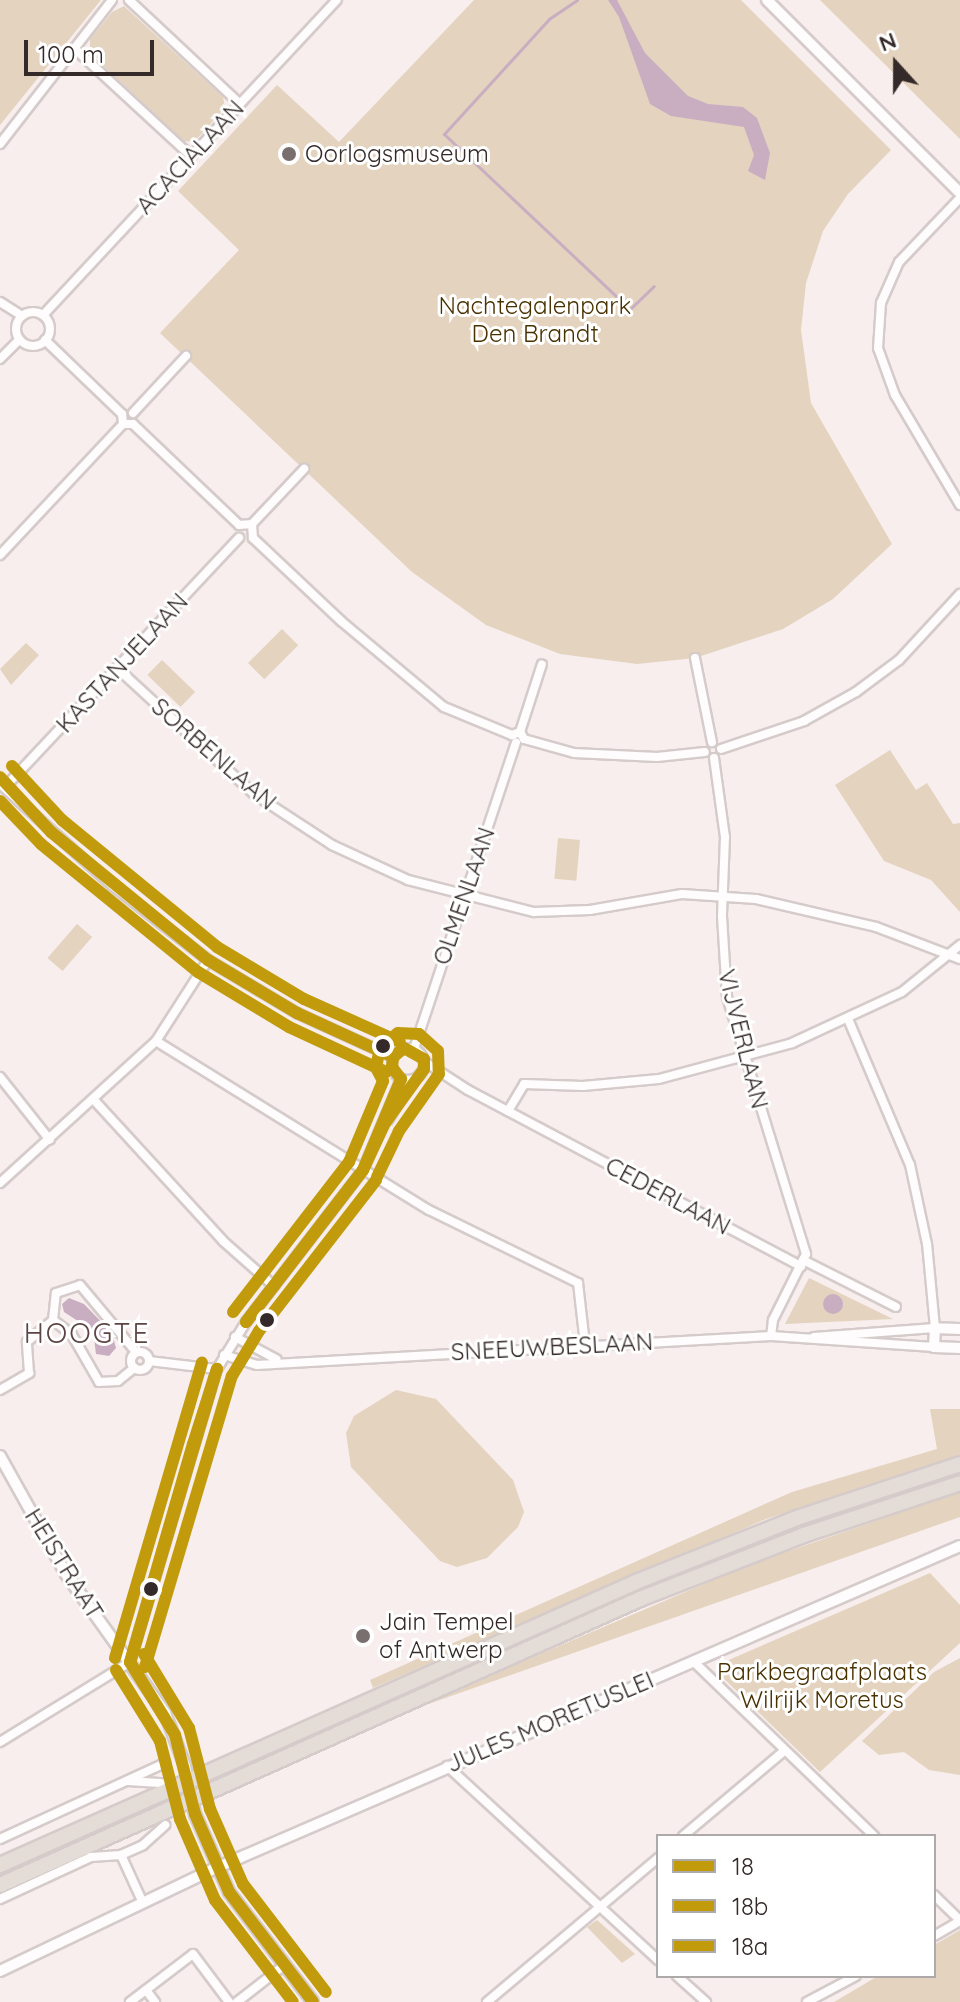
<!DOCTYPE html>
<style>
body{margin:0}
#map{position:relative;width:960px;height:2002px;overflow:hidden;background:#f7eeed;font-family:Quicksand,sans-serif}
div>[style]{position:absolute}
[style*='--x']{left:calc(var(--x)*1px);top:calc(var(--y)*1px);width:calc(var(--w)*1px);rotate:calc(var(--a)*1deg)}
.green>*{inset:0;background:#e4d3be;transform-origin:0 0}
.water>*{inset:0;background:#c9aec2}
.round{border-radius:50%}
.stream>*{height:3px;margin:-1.5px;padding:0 1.5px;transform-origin:1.5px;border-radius:1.5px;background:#c9aec2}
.roads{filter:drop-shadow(2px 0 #d5cbca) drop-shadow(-2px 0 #d5cbca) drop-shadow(0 2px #d5cbca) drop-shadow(0 -2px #d5cbca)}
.minor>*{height:8px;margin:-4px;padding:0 4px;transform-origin:4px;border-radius:4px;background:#fefcfc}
.minor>.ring{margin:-4px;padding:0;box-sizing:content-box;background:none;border:8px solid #fefcfc;border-radius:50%}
.tertiary>*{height:10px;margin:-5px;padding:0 5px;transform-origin:5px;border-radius:5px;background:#fefcfc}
.trunk>*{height:14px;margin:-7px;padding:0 7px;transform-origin:7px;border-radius:7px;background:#e4dcd6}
.bus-1>*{height:12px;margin:-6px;padding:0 6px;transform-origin:6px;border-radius:6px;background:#c29b0c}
.bus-2>*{height:12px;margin:-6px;padding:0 6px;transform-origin:6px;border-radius:6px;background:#c29b0c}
.bus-3>*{height:12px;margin:-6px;padding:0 6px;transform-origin:6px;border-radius:6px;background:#c29b0c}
.dots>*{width:22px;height:22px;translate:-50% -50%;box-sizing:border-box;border:4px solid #fff;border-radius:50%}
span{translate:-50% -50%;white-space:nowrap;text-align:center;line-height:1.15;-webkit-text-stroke:6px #fff;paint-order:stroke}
.poi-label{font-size:24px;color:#342a29}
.left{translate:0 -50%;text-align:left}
.street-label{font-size:24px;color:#342a29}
.park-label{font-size:24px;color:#4a3100}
.quarter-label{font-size:28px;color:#5c4543;letter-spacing:2px}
.legend{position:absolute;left:656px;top:1834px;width:280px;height:144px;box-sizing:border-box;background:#fff;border:2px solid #aeaaa9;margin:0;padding:10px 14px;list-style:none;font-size:24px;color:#342a29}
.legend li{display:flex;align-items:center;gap:16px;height:40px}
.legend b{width:40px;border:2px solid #aeaaa9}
.north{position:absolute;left:856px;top:24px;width:80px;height:80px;-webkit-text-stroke:6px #fff;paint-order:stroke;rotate:339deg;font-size:22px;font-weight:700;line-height:32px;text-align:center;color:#342a29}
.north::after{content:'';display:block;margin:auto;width:28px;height:36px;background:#342a29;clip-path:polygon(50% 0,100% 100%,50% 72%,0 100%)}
.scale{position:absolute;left:24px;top:40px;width:130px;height:36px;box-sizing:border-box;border:4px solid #342a29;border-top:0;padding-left:10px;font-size:24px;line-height:28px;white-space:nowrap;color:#342a29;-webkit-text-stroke:6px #fff;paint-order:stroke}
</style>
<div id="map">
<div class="green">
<i style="clip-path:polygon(0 0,101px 0,0 125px)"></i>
<i style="clip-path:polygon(474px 0,741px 0,891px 150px,848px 194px,823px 231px,806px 283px,801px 330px,811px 403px,892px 544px,833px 599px,783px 629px,695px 658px,637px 664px,560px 654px,486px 625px,412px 572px,160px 333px,239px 250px,178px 191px,277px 85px,339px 142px)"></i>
<i style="clip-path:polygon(820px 0,960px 0,960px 139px)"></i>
<i style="clip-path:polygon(124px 6px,223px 97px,225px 108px,194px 142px,183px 141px,90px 53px,90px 39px,112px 12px)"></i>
<i style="left:282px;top:629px;width:23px;height:48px;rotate:45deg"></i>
<i style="clip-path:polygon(26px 643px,39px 655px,11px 685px,0 669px)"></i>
<i style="left:162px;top:660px;width:46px;height:21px;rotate:44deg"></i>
<i style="clip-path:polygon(890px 750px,916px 790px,927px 783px,953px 824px,960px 823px,960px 912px,931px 880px,884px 861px,835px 785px)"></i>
<i style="left:558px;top:838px;width:22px;height:41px;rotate:5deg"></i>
<i style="left:77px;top:924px;width:20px;height:45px;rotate:41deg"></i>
<i style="clip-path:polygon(809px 1278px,893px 1319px,785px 1324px)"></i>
<i style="clip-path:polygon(396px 1390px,436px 1399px,513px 1480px,524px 1512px,518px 1527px,487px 1558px,457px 1567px,440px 1561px,351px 1467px,346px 1433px,354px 1416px)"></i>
<i style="clip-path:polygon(930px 1409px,960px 1409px,960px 1456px,766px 1519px,373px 1688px,370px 1680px,792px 1492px,937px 1449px)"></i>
<i style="clip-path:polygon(960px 1470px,928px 1487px,639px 1595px,211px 1783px,266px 1751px,637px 1587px,798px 1523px)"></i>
<i style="clip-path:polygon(960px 1492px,960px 1517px,400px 1714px,751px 1564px)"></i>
<i style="clip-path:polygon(930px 1573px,960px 1605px,960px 1643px,820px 1772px,716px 1671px,717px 1665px)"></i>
<i style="clip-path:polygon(960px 1658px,960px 1775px,929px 1770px,904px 1752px,879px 1755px,862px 1741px,934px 1672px)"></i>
<i style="clip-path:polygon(597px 1920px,635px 1954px,622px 1963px,587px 1927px)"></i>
<i style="clip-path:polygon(960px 1930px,960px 2002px,834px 2002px,878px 1976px,934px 1976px,934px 1945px)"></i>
</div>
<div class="water">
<i style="clip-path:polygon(608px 0,617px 0,645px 53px,688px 96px,708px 104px,743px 107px,757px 118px,770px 153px,765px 180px,748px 171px,754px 155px,744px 127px,671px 116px,650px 104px,619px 17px)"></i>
<i class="round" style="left:823px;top:1294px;width:20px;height:20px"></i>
<i style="clip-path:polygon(69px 1298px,84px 1304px,112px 1333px,116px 1348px,109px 1356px,96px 1354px,93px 1331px,64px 1312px,62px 1304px)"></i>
</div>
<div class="stream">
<i style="--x:577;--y:0;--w:34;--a:146"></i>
<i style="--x:549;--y:19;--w:156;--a:132.4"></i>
<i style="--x:444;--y:134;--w:255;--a:43.3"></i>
<i style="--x:630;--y:309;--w:33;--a:-44"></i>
</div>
<div class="roads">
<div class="minor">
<i style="--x:129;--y:0;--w:152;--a:43.1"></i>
<i style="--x:74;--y:48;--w:159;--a:42.7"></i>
<i style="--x:0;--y:144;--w:182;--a:-52.1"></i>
<i style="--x:960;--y:198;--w:88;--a:133.6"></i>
<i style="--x:899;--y:262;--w:45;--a:113.7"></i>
<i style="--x:881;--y:303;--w:45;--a:93.8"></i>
<i style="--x:878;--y:348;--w:50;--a:70.1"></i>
<i style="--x:895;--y:395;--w:128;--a:59.4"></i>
<i style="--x:0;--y:302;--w:26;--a:32"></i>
<i class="ring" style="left:16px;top:312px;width:26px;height:26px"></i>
<i style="--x:44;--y:314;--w:429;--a:-47"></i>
<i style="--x:45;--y:340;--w:107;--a:43.9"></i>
<i style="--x:122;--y:414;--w:10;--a:84"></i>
<i style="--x:123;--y:424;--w:10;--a:0"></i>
<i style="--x:133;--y:424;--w:146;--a:43.6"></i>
<i style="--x:0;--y:359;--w:27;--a:-45"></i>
<i style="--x:133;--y:413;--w:78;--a:-47.1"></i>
<i style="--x:252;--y:524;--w:76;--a:-46.6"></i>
<i style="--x:239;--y:525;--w:13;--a:-4"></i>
<i style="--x:252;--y:524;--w:14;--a:86"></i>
<i style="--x:253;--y:538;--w:121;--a:43.3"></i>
<i style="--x:341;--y:621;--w:134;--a:39.9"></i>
<i style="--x:444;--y:707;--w:74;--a:22.4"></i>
<i style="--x:512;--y:735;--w:9;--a:-21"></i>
<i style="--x:520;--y:732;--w:8;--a:60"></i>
<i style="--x:524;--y:739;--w:52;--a:15.6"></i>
<i style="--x:574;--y:753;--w:83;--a:2.8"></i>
<i style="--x:657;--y:757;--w:48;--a:-5.9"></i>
<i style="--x:0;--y:555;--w:180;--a:-46.8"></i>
<i style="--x:695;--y:658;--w:86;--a:78.6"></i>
<i style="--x:117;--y:668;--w:186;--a:42.6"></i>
<i style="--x:254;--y:794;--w:93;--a:33.2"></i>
<i style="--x:332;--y:845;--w:84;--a:24.7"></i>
<i style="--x:408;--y:880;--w:130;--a:14.3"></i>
<i style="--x:534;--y:912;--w:56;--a:-2"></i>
<i style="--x:590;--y:910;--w:93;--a:-9.9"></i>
<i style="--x:682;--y:894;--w:74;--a:3.9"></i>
<i style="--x:756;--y:899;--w:123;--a:13.1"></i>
<i style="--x:876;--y:927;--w:90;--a:20.9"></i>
<i style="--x:520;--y:732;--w:71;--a:-72.1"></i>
<i style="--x:721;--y:749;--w:88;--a:-18.6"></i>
<i style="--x:804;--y:721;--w:60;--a:-29.1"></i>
<i style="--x:856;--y:692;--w:54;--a:-36.7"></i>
<i style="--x:899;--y:660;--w:90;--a:-47.3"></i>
<i style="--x:714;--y:758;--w:80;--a:82.1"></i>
<i style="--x:725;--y:837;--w:79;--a:92.2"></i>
<i style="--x:722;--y:916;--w:81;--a:86.5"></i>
<i style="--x:727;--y:997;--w:269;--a:72.9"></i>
<i style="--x:806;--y:1254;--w:74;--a:116.6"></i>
<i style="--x:773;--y:1320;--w:16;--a:97"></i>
<i style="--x:0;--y:784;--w:152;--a:42.1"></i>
<i style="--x:113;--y:886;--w:120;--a:37.9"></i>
<i style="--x:208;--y:960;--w:104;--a:30.8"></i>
<i style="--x:297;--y:1013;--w:106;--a:24.6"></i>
<i style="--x:5;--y:787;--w:342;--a:-46.8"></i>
<i style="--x:156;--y:1041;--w:321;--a:31.8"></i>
<i style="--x:429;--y:1210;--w:166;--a:26.1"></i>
<i style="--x:578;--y:1283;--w:61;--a:83.5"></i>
<i class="ring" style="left:392px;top:1048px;width:24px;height:24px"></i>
<i style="--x:414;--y:1049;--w:323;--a:-71.6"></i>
<i style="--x:425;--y:1062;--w:51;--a:33.1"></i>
<i style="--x:468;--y:1090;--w:377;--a:27.9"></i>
<i style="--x:0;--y:1077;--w:80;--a:51.6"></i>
<i style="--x:94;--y:1100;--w:191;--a:47.5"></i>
<i style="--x:223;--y:1241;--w:68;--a:41.4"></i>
<i style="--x:508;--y:1111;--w:31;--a:-59"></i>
<i style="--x:524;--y:1084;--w:59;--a:1.9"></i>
<i style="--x:583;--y:1086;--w:76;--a:-5.3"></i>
<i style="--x:659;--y:1079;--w:138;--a:-15.1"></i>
<i style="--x:792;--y:1043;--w:121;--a:-24.9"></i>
<i style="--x:902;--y:992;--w:75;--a:-39"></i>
<i style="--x:388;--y:1120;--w:47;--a:-59"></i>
<i style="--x:0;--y:1183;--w:211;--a:-42.3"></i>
<i style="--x:156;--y:1041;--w:96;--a:-57.3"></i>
<i style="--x:803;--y:1260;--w:104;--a:26.8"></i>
<i style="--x:53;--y:1320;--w:27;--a:-84"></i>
<i style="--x:56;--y:1293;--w:25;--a:-18"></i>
<i style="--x:80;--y:1285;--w:87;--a:50.1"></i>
<i style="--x:53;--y:1320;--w:24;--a:38"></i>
<i style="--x:72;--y:1335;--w:54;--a:60.1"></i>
<i style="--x:99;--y:1382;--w:19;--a:-3"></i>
<i style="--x:118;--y:1381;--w:21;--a:-39"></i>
<i style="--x:235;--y:1337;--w:47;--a:28.2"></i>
<i style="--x:814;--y:1337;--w:121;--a:-4.3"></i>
<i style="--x:935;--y:1328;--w:84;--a:-95.4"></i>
<i style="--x:927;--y:1244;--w:81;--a:-102.1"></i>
<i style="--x:910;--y:1165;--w:156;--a:-113"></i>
<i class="ring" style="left:131px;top:1352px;width:10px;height:10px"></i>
<i style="--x:224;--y:1355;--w:34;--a:17"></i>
<i style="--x:257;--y:1365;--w:515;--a:-3.23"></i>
<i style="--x:771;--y:1336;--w:163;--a:3.9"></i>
<i style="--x:149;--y:1361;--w:68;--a:6.7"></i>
<i style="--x:0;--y:1390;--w:34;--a:-30"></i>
<i style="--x:29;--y:1373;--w:31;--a:-94"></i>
<i style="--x:27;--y:1342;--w:34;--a:-40"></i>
<i style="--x:693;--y:1661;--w:252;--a:44"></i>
<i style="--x:0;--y:1742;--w:153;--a:-31.6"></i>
<i style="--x:130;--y:1662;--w:306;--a:-73.5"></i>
<i style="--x:217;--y:1369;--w:55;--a:-58.3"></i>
<i style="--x:246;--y:1322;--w:192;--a:-52.4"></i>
<i style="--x:363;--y:1170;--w:99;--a:-67.3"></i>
<i style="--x:447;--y:1766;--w:287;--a:42.6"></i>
<i style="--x:128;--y:1781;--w:47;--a:3.7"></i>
<i style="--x:683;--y:1836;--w:133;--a:-40.1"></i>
<i style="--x:0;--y:1839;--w:182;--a:-24.7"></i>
<i style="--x:121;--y:1855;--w:24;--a:-24"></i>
<i style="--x:143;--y:1845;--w:30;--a:-42"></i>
<i style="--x:934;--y:1895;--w:36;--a:44"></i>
<i style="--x:0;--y:1899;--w:100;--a:-24.8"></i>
<i style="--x:91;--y:1857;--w:30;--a:-4"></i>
<i style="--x:121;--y:1855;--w:53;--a:65.4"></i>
<i style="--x:934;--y:1936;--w:30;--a:-30"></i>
<i style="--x:677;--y:1976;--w:39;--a:42"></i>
<i style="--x:146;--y:1990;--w:15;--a:53"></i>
<i style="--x:130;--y:2002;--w:79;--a:-37.3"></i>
<i style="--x:193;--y:1954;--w:60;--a:53.1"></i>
<i style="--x:237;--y:2002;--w:58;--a:-38"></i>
<i style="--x:487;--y:2002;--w:224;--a:-40.1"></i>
<i style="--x:807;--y:2002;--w:55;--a:-28"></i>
</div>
<div class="tertiary">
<i style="--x:767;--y:0;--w:273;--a:45"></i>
<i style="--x:960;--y:1329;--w:25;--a:-178"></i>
<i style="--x:935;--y:1328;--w:19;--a:93"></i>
<i style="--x:934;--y:1347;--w:26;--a:2"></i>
<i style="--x:0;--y:1456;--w:135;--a:60.8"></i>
<i style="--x:66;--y:1574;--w:171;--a:54.5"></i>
<i style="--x:165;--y:1713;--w:57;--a:69.3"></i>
<i style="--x:185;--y:1766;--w:49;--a:78.2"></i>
<i style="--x:195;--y:1814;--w:85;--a:66.4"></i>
<i style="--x:229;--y:1892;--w:138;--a:52.6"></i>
<i style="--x:0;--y:1971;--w:239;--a:-25.5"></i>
<i style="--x:216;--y:1868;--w:811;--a:-23.4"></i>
</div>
<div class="trunk">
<i style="--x:0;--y:1865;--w:696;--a:-23.99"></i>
<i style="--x:636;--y:1582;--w:173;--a:-21.7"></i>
<i style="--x:797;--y:1518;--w:172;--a:-18.3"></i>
<i style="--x:0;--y:1885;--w:701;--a:-24.08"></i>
<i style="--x:640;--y:1599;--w:176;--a:-21.3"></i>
<i style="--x:804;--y:1535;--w:164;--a:-18.4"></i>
</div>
</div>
<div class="bus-1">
<i style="--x:0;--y:777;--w:75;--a:47.2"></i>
<i style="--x:51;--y:832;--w:203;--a:39.2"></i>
<i style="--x:208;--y:960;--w:104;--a:30.8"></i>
<i style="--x:297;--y:1013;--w:106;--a:24.6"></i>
<i style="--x:404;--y:1048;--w:23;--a:29"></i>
<i style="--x:424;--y:1059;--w:10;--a:90"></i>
<i style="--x:424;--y:1069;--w:67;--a:125.8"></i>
<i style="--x:385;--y:1123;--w:52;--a:115.1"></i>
<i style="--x:363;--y:1170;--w:99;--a:-67.3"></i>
<i style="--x:401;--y:1079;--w:15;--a:-127"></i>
<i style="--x:392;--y:1067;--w:10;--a:-84"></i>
<i style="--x:393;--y:1057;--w:14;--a:-39"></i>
<i style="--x:246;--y:1322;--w:192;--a:-52.4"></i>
<i style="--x:246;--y:1322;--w:192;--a:-52.4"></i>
<i style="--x:217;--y:1369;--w:306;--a:106.5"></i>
<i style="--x:130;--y:1662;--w:227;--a:-73.9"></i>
<i style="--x:193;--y:1444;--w:79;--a:-72.3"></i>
<i style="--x:130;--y:1662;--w:86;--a:58.3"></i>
<i style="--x:175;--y:1735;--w:81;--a:75.8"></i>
<i style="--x:195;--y:1814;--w:85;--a:66.4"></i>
<i style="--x:229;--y:1892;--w:138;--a:52.6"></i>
</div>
<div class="bus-2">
<i style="--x:0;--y:801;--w:59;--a:46.4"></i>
<i style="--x:41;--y:844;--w:203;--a:39.2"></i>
<i style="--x:198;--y:972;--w:106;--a:31.1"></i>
<i style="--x:289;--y:1027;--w:107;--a:24.9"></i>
<i style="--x:115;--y:1658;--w:308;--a:-73.6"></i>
<i style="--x:145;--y:1667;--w:304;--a:-73.4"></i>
<i style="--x:232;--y:1376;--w:52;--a:-59"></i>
<i style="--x:116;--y:1670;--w:84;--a:58.2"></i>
<i style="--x:160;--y:1741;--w:81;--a:75.6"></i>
<i style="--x:180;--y:1819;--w:88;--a:66.6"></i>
<i style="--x:215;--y:1900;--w:128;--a:52.6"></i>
</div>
<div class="bus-3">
<i style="--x:12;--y:766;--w:74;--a:47.2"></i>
<i style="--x:62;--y:820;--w:200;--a:39.3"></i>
<i style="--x:217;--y:947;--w:101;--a:30.9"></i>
<i style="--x:304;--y:999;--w:105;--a:24.1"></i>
<i style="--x:233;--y:1312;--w:190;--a:-52.3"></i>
<i style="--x:349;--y:1162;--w:88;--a:-67.2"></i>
<i style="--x:383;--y:1081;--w:15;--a:-118"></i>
<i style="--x:376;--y:1068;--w:20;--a:-79"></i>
<i style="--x:380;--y:1048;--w:23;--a:-40"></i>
<i style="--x:398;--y:1033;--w:21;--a:3"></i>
<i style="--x:419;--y:1034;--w:25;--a:42"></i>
<i style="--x:438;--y:1051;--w:23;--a:88"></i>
<i style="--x:439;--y:1074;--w:70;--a:125.1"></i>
<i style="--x:399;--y:1131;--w:51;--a:115.6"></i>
<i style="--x:259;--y:1331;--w:191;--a:-52.2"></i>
<i style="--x:144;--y:1654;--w:87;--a:58.7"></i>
<i style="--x:189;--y:1728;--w:84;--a:75.5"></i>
<i style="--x:210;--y:1809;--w:82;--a:66.3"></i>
<i style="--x:243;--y:1884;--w:136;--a:52.5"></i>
</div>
<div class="dots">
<i style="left:289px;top:154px;background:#786f6e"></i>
<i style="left:383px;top:1046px;background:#342a29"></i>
<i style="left:267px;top:1320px;background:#342a29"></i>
<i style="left:151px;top:1589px;background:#342a29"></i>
<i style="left:363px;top:1636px;background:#786f6e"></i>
</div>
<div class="poi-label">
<span class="left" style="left:305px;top:154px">Oorlogsmuseum</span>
<span class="left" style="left:379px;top:1636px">Jain Tempel<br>of Antwerp</span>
</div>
<div class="street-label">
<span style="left:190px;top:157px;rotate:-47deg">ACACIALAAN</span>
<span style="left:122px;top:663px;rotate:-47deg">KASTANJELAAN</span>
<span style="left:214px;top:754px;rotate:41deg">SORBENLAAN</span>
<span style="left:464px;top:896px;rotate:-71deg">OLMENLAAN</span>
<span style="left:743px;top:1039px;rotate:76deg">VIJVERLAAN</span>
<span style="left:668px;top:1196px;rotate:28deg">CEDERLAAN</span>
<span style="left:552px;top:1347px;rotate:-3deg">SNEEUWBESLAAN</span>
<span style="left:64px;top:1564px;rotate:58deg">HEISTRAAT</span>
<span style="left:550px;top:1722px;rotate:-23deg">JULES MORETUSLEI</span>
</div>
<div class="park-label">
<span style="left:535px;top:320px">Nachtegalenpark<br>Den Brandt</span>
<span style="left:822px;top:1686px">Parkbegraafplaats<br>Wilrijk Moretus</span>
</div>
<div class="quarter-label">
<span style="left:87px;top:1333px">HOOGTE</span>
</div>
<ul class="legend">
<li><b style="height:10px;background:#c29b0c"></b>18</li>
<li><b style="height:10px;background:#c29b0c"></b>18b</li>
<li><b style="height:10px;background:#c29b0c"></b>18a</li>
</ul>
<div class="north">N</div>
<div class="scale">100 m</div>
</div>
